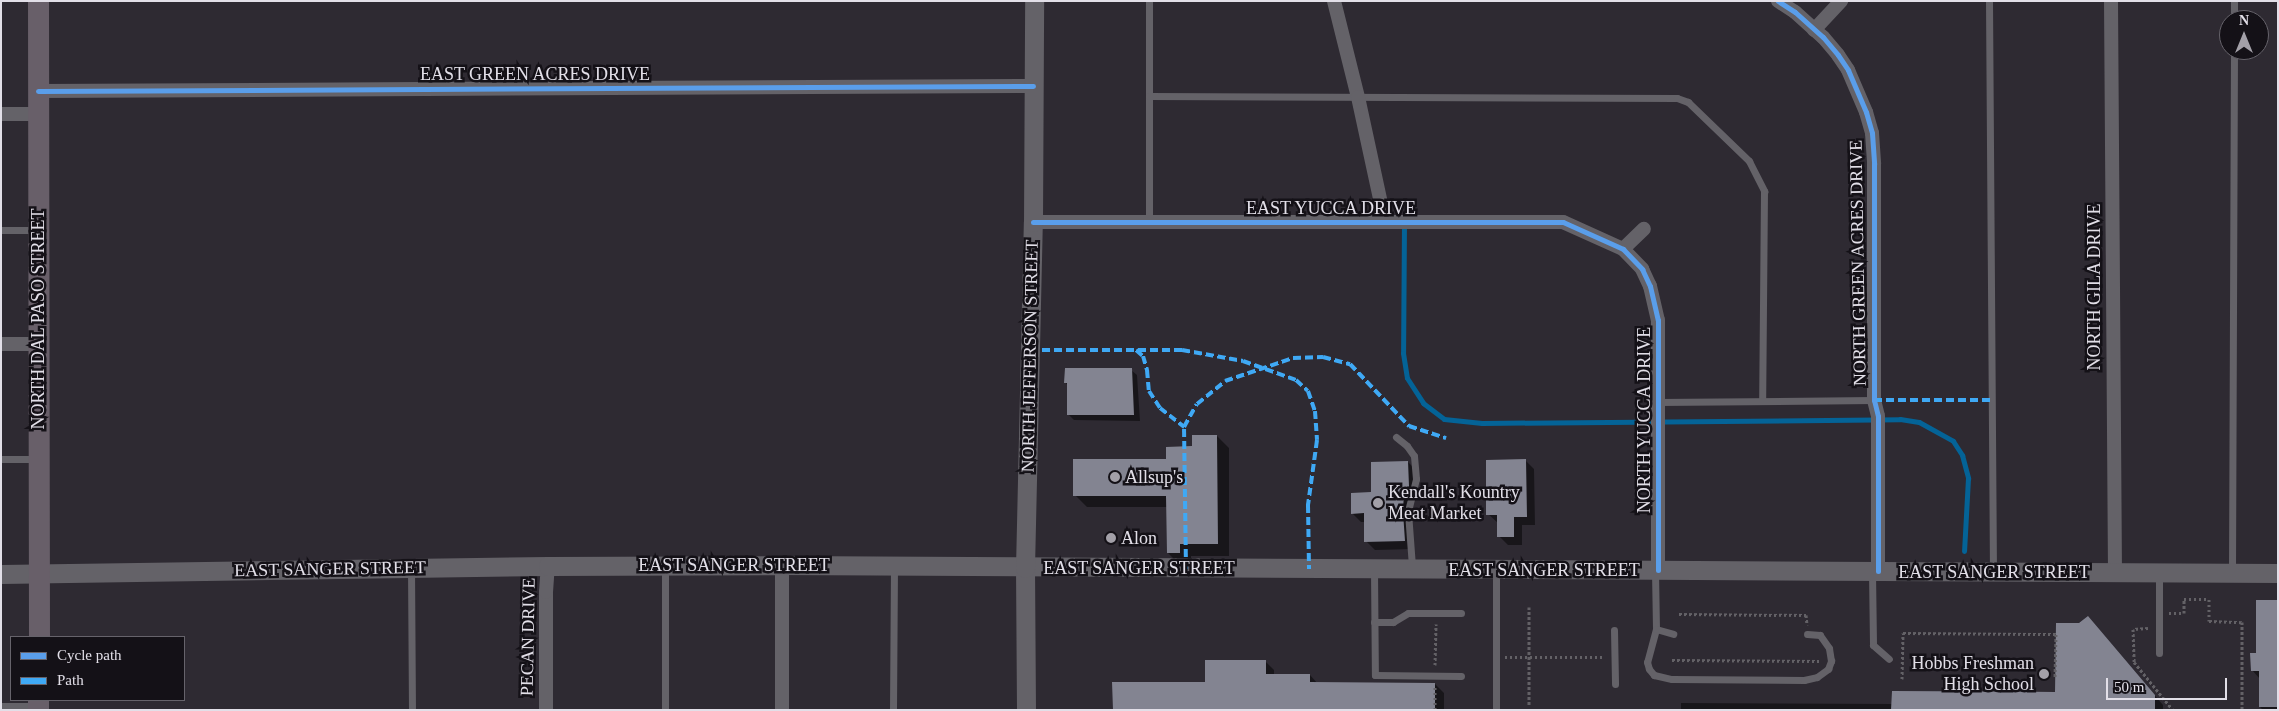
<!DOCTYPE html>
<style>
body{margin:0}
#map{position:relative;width:2279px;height:711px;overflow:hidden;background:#2e2a32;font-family:Georgia,serif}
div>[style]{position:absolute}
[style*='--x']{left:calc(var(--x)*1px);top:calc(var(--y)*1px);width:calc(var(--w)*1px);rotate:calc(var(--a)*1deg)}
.shadow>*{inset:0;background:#0007}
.stream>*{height:5px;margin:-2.5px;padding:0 2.5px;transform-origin:2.5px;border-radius:2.5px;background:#046397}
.building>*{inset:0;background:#838491}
.path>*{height:3px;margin-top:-1.5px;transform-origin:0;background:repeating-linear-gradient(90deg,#636166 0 2.5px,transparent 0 5px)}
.lane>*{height:7px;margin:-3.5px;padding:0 3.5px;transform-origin:3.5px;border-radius:3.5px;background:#646268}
.street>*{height:14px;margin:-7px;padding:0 7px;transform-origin:7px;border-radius:7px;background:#646268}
.secondary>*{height:19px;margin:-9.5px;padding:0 9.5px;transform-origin:9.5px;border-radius:9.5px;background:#646268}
.primary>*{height:21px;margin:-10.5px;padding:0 10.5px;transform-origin:10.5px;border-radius:10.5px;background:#685f69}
.quiet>*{height:4px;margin-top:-2px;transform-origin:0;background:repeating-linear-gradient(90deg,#3fa9f5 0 8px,transparent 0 12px)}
.cycleway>*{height:5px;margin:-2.5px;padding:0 2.5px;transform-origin:2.5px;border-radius:2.5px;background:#5a9eea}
.dots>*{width:14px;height:14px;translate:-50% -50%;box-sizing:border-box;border:2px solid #141117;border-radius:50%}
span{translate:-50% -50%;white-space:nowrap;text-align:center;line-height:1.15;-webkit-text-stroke:5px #141117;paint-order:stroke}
.street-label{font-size:18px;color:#e2dfe8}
.poi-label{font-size:18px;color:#e2dfe8}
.left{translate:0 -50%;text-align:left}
.right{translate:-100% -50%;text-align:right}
.frame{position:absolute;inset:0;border:2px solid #e2dfe8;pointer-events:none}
.legend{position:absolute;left:10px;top:636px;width:175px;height:65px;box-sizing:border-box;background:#141117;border:1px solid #66636b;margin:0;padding:6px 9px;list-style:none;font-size:15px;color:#e2dfe8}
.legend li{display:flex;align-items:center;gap:10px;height:25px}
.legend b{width:25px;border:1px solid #66636b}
.north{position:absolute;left:2219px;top:10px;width:50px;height:50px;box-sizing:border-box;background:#141117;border:1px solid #66636b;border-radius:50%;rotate:0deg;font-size:14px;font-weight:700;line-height:20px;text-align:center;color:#e2dfe8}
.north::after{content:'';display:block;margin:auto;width:18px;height:22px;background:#a3a0a8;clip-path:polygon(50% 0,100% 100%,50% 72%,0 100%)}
.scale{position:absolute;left:2106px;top:678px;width:121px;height:22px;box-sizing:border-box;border:2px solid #e2dfe8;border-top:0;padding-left:6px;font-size:15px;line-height:18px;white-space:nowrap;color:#e2dfe8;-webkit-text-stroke:4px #141117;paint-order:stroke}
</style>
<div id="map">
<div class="shadow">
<i style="clip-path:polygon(1131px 370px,1137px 375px,1140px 421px,1074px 420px,1068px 414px,1068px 386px,1066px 383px)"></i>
<i style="clip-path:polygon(1217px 436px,1229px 448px,1229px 556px,1191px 556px,1191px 565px,1180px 565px,1168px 553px,1168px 507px,1087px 507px,1075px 495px,1167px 460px)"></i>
<i style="clip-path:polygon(1525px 460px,1534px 469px,1535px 525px,1522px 525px,1522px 545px,1508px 545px,1499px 536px,1498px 523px,1488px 514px)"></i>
<i style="clip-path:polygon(1408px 462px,1417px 471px,1417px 496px,1416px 500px,1413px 501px,1411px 522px,1413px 549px,1375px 550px,1366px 541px,1365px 522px,1361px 522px,1352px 513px)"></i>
<i style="clip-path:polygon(2278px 601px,2278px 710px,2263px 710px,2260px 707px,2260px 679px,2252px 670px)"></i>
<i style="clip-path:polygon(2088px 618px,2163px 705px,2163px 710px,1681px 710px,1681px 703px,1893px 704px,2057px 693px,2080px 625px)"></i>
<i style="clip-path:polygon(1265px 661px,1274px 670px,1274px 675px,1310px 675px,1318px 684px,1435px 684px,1444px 693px,1444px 710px,1114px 710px,1206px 683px)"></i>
</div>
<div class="stream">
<i style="--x:1404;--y:223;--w:130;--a:90.4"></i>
<i style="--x:1403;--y:353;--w:25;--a:81"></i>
<i style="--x:1407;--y:378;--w:30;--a:57"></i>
<i style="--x:1423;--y:403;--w:26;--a:37"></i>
<i style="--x:1444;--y:419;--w:38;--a:6"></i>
<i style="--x:1482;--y:423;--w:418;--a:-0.5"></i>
<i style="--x:1900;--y:419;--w:19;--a:9"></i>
<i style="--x:1919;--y:422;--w:39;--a:29"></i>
<i style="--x:1953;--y:441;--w:17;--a:57"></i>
<i style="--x:1962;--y:455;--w:24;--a:75"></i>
<i style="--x:1968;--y:478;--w:73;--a:93.1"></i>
</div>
<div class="building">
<i style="clip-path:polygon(1065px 368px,1132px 368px,1134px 415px,1067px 415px,1067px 383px,1064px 383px)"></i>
<i style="clip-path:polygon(1192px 435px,1217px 435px,1218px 544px,1180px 544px,1180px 553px,1167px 553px,1166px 496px,1073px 496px,1073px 459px,1166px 459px,1166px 447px,1192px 446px)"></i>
<i style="clip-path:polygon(1526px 459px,1527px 517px,1514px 517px,1514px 537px,1497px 537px,1497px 515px,1486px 515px,1486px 460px)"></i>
<i style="clip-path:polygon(1408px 461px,1409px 486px,1407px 492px,1404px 492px,1403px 512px,1405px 541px,1364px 542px,1364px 513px,1351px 514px,1351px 493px,1371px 492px,1371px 462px)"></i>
<i style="clip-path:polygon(2256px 600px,2278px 600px,2278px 707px,2259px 707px,2259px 671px,2251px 671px,2250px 653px,2256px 653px)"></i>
<i style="clip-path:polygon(2088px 616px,2155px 695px,2155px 710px,1891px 710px,1892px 691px,2055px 692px,2056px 623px,2079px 623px)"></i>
<i style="clip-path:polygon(1205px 660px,1266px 660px,1266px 674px,1310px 674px,1310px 682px,1435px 683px,1435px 710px,1113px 710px,1112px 682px,1205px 682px)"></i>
</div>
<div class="path">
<i style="--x:1529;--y:607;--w:98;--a:90"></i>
<i style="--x:2169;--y:613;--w:15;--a:0"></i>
<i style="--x:2184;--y:613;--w:14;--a:-90"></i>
<i style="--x:2184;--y:599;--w:25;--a:0"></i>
<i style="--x:2209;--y:599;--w:22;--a:90"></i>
<i style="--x:2209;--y:621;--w:33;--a:2"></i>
<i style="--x:2242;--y:622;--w:88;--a:90"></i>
<i style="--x:1679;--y:614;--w:127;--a:0.5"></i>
<i style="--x:1806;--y:615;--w:10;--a:84"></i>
<i style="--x:2148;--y:628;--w:15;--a:176"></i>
<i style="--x:2133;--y:629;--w:33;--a:88"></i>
<i style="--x:2134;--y:662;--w:62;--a:50.9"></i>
<i style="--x:1505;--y:657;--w:99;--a:0"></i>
<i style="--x:1672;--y:660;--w:147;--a:0.4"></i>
<i style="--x:1435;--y:665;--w:41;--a:-88.6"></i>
<i style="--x:1902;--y:679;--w:46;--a:-88.8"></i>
<i style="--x:1903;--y:633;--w:153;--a:0.4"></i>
<i style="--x:2056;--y:634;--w:44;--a:91.3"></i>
<i style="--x:1435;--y:710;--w:25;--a:-90"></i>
</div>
<div class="lane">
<i style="--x:1149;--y:1;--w:221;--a:90"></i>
<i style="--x:1989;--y:1;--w:570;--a:89.6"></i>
<i style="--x:2234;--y:20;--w:19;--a:-90"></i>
<i style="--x:1149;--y:96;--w:528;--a:0.22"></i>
<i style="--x:1677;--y:98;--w:12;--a:20"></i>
<i style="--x:1688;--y:102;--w:85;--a:44"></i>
<i style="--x:1749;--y:161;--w:34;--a:63"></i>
<i style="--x:1764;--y:191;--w:210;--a:90.5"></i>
<i style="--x:1;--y:230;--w:34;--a:0"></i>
<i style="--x:1658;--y:402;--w:216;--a:-0.5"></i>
<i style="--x:1396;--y:437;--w:14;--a:39"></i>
<i style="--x:1407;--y:446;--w:12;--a:55"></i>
<i style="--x:1414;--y:456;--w:23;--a:85"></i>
<i style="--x:1416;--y:479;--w:34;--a:104"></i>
<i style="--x:1408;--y:512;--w:54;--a:85.8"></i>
<i style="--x:1;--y:459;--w:35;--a:0"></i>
<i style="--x:665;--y:565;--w:145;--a:90"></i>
<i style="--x:411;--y:568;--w:142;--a:89.6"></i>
<i style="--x:1374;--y:570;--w:105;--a:89.5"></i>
<i style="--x:1375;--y:675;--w:86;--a:0.7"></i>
<i style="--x:1496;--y:570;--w:140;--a:90"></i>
<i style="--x:1655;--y:571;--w:58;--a:89"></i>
<i style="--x:1656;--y:629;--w:34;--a:105"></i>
<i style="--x:1647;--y:662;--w:7;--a:74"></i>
<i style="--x:1649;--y:669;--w:8;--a:50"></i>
<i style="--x:1654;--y:675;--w:18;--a:13"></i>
<i style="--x:1672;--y:679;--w:132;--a:0.4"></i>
<i style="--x:1804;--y:680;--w:13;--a:-13"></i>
<i style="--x:1817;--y:677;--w:14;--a:-36"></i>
<i style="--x:1828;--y:669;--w:9;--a:-69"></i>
<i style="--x:1831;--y:661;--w:13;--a:-99"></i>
<i style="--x:1829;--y:648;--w:16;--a:-125"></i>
<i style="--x:1820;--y:635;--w:13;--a:-176"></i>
<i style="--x:1872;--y:572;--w:73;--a:89.2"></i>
<i style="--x:1873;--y:645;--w:21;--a:41"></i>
<i style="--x:2232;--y:572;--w:522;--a:-89.78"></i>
<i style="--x:2159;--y:573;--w:80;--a:90"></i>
<i style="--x:1374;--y:622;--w:19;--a:0"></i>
<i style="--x:1393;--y:622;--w:17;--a:-31"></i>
<i style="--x:1408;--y:613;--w:53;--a:0"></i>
<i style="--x:1656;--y:629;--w:18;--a:16"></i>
<i style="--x:1614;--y:630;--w:54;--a:88.9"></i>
<i style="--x:1;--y:706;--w:34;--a:0"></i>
<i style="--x:893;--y:710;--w:142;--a:-89.6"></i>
</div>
<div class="street">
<i style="--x:1334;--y:1;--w:99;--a:76"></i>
<i style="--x:1358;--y:97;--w:128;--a:77.8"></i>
<i style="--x:1778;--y:1;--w:20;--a:33"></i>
<i style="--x:1795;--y:12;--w:38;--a:42"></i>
<i style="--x:1823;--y:37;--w:23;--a:50"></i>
<i style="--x:1838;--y:55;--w:18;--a:56"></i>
<i style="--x:1848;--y:70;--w:46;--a:66.8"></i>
<i style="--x:1866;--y:112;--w:22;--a:74"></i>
<i style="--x:1872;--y:133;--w:31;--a:86"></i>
<i style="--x:1874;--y:164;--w:236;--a:90"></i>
<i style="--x:1874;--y:400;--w:16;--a:76"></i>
<i style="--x:1878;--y:416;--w:155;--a:90"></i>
<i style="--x:2111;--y:1;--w:571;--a:89.6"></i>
<i style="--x:1814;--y:30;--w:40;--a:-47"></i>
<i style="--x:38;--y:91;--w:995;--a:-0.29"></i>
<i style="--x:1;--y:114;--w:37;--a:0"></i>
<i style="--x:1033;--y:222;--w:530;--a:0"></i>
<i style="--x:1563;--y:222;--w:66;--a:24.2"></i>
<i style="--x:1623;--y:249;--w:28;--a:46"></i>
<i style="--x:1642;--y:269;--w:19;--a:65"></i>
<i style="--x:1650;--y:286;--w:35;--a:77"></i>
<i style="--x:1658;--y:320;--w:250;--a:90"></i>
<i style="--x:1623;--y:249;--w:29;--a:-44"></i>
<i style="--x:1;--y:344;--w:37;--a:0"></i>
<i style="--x:546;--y:710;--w:118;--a:-90"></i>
<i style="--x:546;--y:592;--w:26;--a:-86"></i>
<i style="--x:782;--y:710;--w:145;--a:-90"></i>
</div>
<div class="secondary">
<i style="--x:1;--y:574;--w:547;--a:-0.84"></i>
<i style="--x:548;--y:566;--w:234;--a:-0.2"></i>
<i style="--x:782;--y:565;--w:1496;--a:0.31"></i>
<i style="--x:1026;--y:710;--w:142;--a:-90.4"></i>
<i style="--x:1025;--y:568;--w:346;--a:-88.7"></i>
<i style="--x:1033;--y:222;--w:221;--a:-89.7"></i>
</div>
<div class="primary">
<i style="--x:38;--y:1;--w:636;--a:89.91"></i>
<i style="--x:38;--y:710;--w:10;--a:-90"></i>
</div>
<div class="quiet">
<i style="--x:1030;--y:350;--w:152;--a:0"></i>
<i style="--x:1182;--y:350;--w:62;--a:10.2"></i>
<i style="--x:1243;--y:361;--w:56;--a:19.7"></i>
<i style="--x:1296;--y:380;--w:16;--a:43"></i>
<i style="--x:1308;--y:391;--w:21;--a:71"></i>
<i style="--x:1315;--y:411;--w:29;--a:86"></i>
<i style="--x:1317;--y:440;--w:66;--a:97.9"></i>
<i style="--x:1308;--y:505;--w:64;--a:89.1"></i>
<i style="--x:1136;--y:350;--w:9;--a:41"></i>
<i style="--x:1143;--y:356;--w:15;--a:74"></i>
<i style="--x:1147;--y:370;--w:21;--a:85"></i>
<i style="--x:1149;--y:391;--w:20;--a:57"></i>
<i style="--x:1160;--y:408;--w:31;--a:38"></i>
<i style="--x:1874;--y:400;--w:117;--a:0"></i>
<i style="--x:1186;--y:569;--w:142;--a:-90.8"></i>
<i style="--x:1184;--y:427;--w:26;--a:-61"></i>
<i style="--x:1197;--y:404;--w:36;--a:-39"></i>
<i style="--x:1225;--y:381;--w:72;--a:-18.7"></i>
<i style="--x:1293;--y:358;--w:30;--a:-2"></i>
<i style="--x:1323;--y:357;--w:28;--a:15"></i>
<i style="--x:1350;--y:364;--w:86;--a:46.4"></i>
<i style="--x:1409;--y:426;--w:39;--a:18"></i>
</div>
<div class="cycleway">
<i style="--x:1778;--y:1;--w:20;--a:33"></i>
<i style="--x:1795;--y:12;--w:38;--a:42"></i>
<i style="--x:1823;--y:37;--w:23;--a:50"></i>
<i style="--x:1838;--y:55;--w:18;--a:56"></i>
<i style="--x:1848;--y:70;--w:46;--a:66.8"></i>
<i style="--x:1866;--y:112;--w:22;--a:74"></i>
<i style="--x:1872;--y:133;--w:31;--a:86"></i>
<i style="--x:1874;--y:164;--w:236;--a:90"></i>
<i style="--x:1874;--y:400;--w:16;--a:76"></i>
<i style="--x:1878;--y:416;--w:155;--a:90"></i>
<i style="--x:38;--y:91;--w:995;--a:-0.29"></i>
<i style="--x:1033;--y:222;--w:530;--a:0"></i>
<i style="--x:1563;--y:222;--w:66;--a:24.2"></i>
<i style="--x:1623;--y:249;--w:28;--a:46"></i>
<i style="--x:1642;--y:269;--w:19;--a:65"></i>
<i style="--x:1650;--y:286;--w:35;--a:77"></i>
<i style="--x:1658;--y:320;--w:250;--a:90"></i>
</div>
<div class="dots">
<i style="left:1115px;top:477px;background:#a3a0a8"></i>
<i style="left:1378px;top:503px;background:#a3a0a8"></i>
<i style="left:1111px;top:538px;background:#a3a0a8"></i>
<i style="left:2044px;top:674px;background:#a3a0a8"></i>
</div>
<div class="street-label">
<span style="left:535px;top:74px">EAST GREEN ACRES DRIVE</span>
<span style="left:1331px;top:208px">EAST YUCCA DRIVE</span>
<span style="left:1858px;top:263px;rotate:-91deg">NORTH GREEN ACRES DRIVE</span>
<span style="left:2094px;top:287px;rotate:-90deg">NORTH GILA DRIVE</span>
<span style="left:38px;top:319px;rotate:-90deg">NORTH DAL PASO STREET</span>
<span style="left:1030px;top:356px;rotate:-89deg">NORTH JEFFERSON STREET</span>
<span style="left:1644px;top:420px;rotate:-90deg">NORTH YUCCA DRIVE</span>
<span style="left:734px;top:565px">EAST SANGER STREET</span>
<span style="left:1139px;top:568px">EAST SANGER STREET</span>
<span style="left:330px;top:569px;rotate:-1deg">EAST SANGER STREET</span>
<span style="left:1544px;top:570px">EAST SANGER STREET</span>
<span style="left:1994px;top:572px">EAST SANGER STREET</span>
<span style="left:528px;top:637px;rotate:-89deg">PECAN DRIVE</span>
</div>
<div class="poi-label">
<span class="left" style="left:1125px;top:477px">Allsup's</span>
<span class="left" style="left:1388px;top:503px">Kendall's Kountry<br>Meat Market</span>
<span class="left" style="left:1121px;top:538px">Alon</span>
<span class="right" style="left:2034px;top:674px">Hobbs Freshman<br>High School</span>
</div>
<div class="frame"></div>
<ul class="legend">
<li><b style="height:6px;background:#5a9eea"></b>Cycle path</li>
<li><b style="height:6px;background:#3fa9f5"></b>Path</li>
</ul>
<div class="north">N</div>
<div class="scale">50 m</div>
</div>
